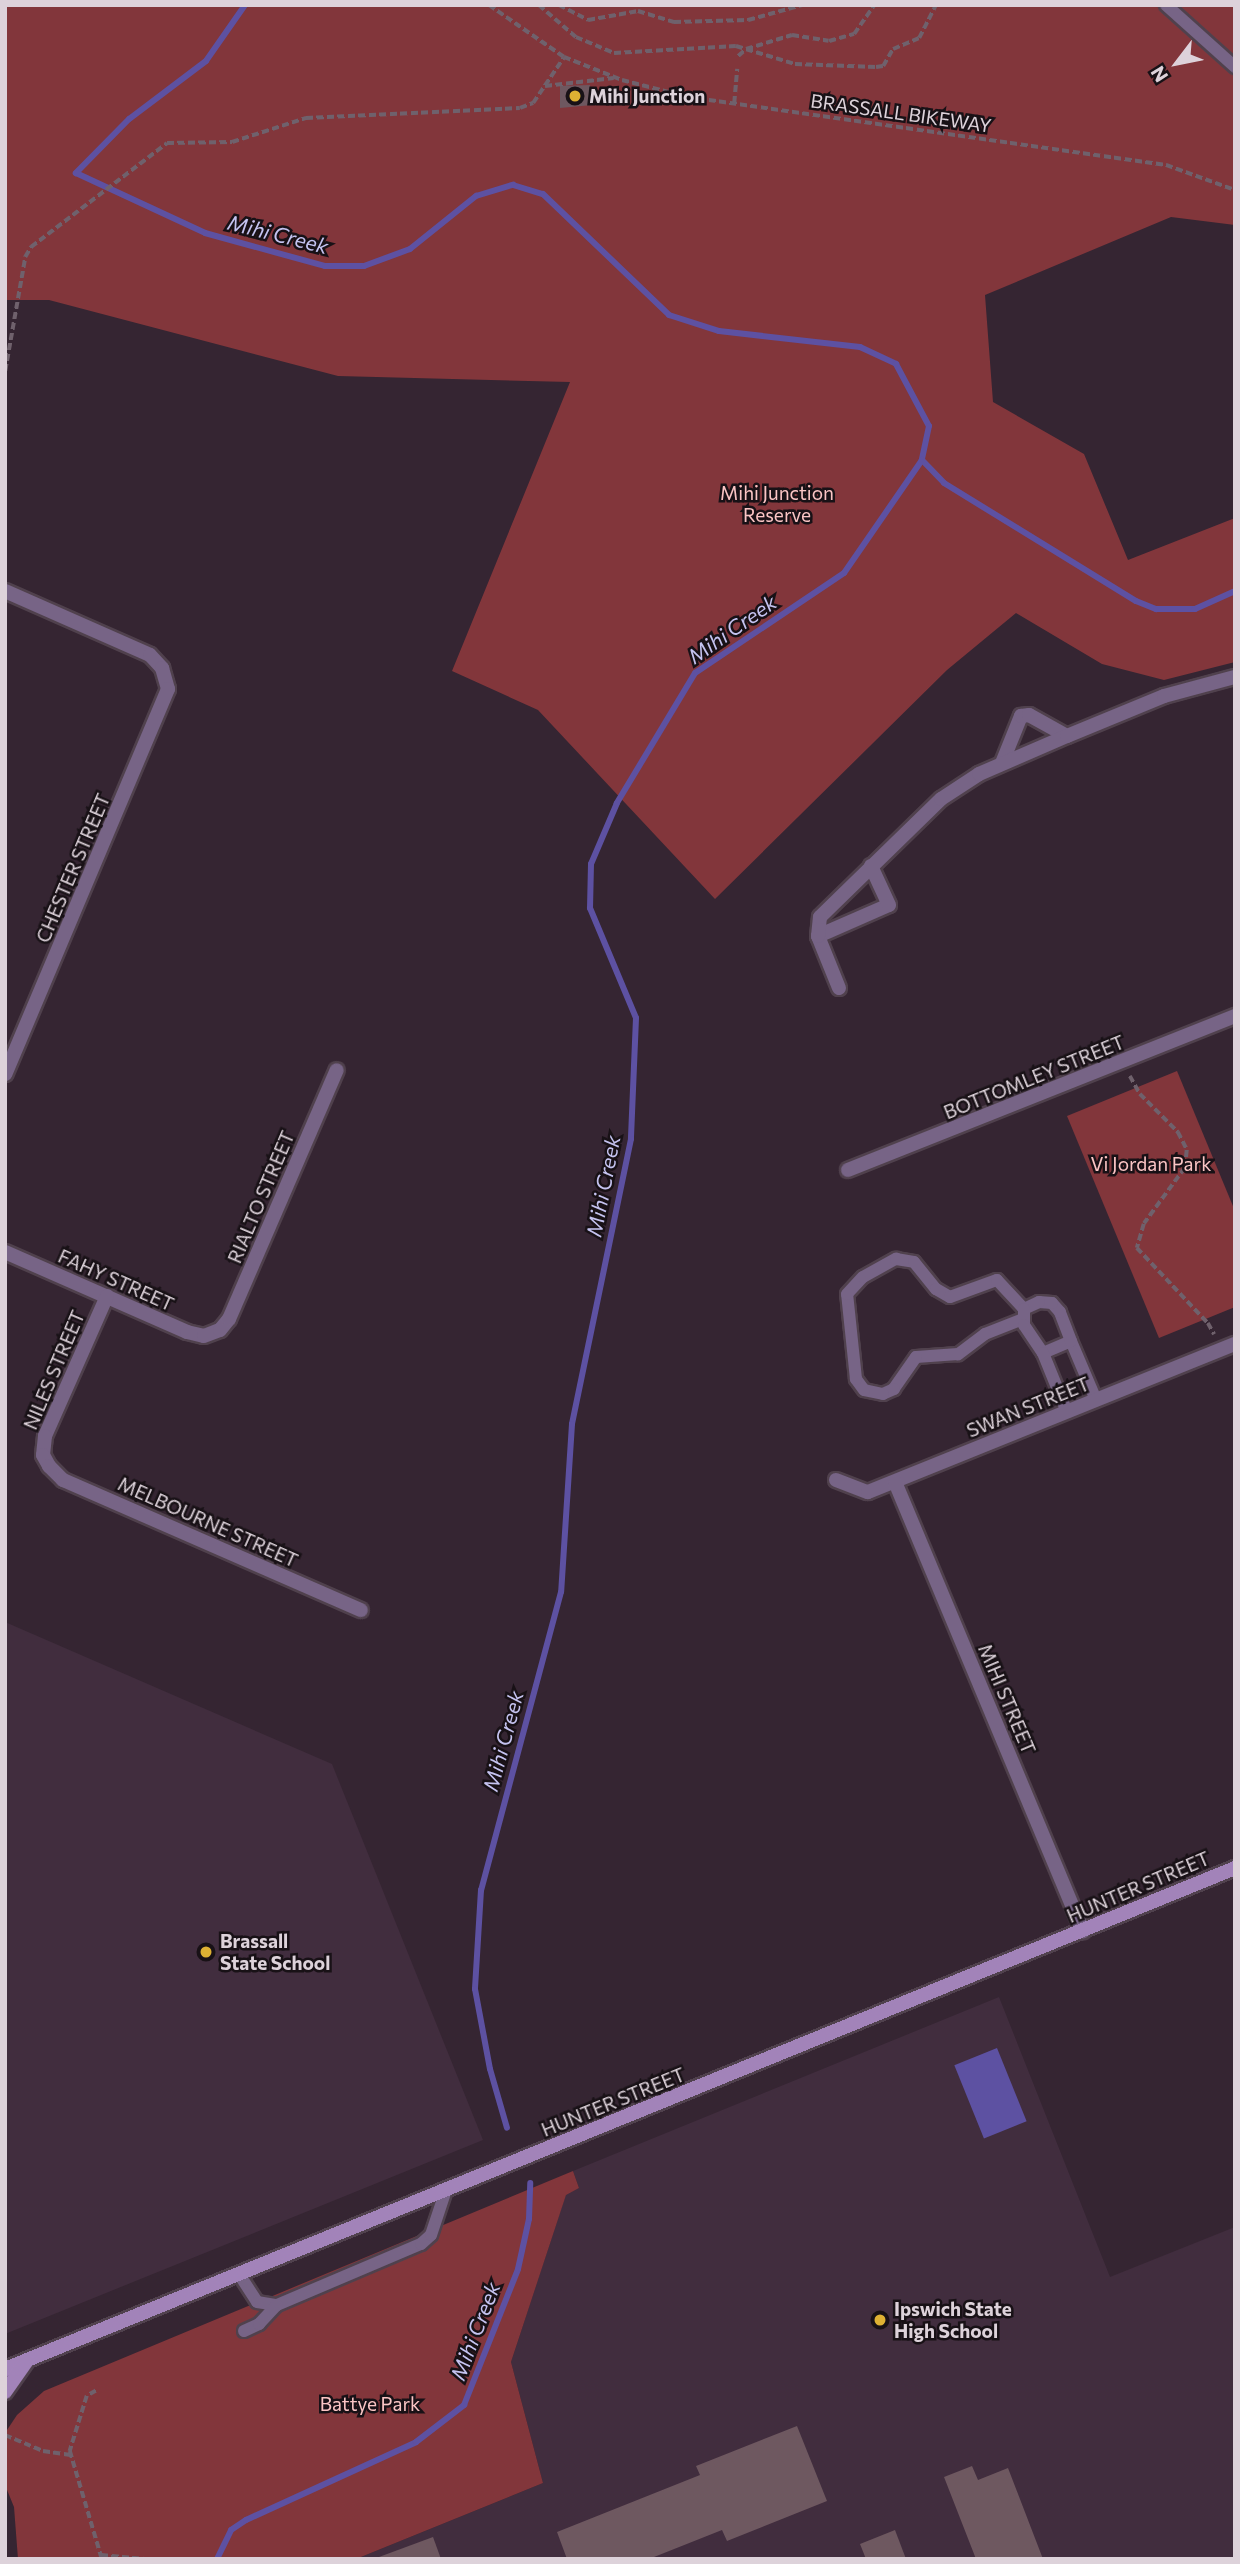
<!DOCTYPE html>
<style>
body{margin:0}
#map{position:relative;width:1240px;height:2564px;overflow:hidden;background:#352532;font-family:Commissioner,sans-serif}
div>[style]{position:absolute}
[style*='--x']{left:calc(var(--x)*1px);top:calc(var(--y)*1px);width:calc(var(--w)*1px);rotate:calc(var(--a)*1deg)}
.built>*{inset:0;background:#412d3e}
.green>*{inset:0;background:#82363b}
.water>*{inset:0;background:#5d51a2;transform-origin:0 0}
.stream>*{height:6px;margin:-3px;padding:0 3px;transform-origin:3px;border-radius:3px;background:#5d51a2}
.building>*{inset:0;background:#6e5860}
.path>*{height:3.5px;margin-top:-1.75px;transform-origin:0;background:repeating-linear-gradient(90deg,#6f616c 0 7px,transparent 0 10.5px)}
.roads{filter:drop-shadow(2px 0 #50414d) drop-shadow(-2px 0 #50414d) drop-shadow(0 2px #50414d) drop-shadow(0 -2px #50414d)}
.service>*{height:12px;margin:-6px;padding:0 6px;transform-origin:6px;border-radius:6px;background:#776486}
.minor>*{height:14px;margin:-7px;padding:0 7px;transform-origin:7px;border-radius:7px;background:#776486}
.secondary>*{height:14px;margin:-7px;padding:0 7px;transform-origin:7px;border-radius:7px;background:#a283b9}
.dots>*{width:19px;height:19px;translate:-50% -50%;box-sizing:border-box;border:4px solid #181116;border-radius:50%}
span{translate:-50% -50%;white-space:nowrap;text-align:center;line-height:1.15;-webkit-text-stroke:5px #181116;paint-order:stroke}
.poi-label{font-size:19px;color:#ddd2da;font-weight:700}
.left{translate:0 -50%;text-align:left}
.street-label{font-size:19px;color:#ddd2da}
.park-label{font-size:19px;color:#fbc5c5}
.water-label{font-size:21px;color:#c5c3f0;font-style:italic}
.frame{position:absolute;inset:0;border:7px solid #ddd2da;pointer-events:none}
.north{position:absolute;left:1142px;top:28px;width:70px;height:70px;-webkit-text-stroke:5px #181116;paint-order:stroke;rotate:238deg;font-size:19px;font-weight:700;line-height:28px;text-align:center;color:#ddd2da}
.north::after{content:'';display:block;margin:auto;width:24px;height:32px;background:#ddd2da;clip-path:polygon(50% 0,100% 100%,50% 72%,0 100%)}
</style>
<div id="map">
<div class="built">
<i style="clip-path:polygon(5px 1622px,332px 1764px,483px 2140px,5px 2334px)"></i>
<i style="clip-path:polygon(999px 1997px,1110px 2277px,1235px 2227px,1235px 2559px,356px 2559px,543px 2483px,511px 2362px,566px 2194px,579px 2188px,573px 2171px)"></i>
</div>
<div class="green">
<i style="clip-path:polygon(5px 5px,1235px 5px,1235px 225px,1171px 217px,985px 295px,993px 402px,1084px 454px,1128px 560px,1235px 518px,1235px 662px,1164px 680px,1102px 664px,1016px 613px,947px 670px,715px 899px,538px 710px,452px 671px,570px 382px,338px 376px,49px 300px,5px 300px)"></i>
<i style="clip-path:polygon(1177px 1071px,1235px 1211px,1235px 1307px,1159px 1338px,1067px 1116px)"></i>
<i style="clip-path:polygon(573px 2171px,579px 2188px,566px 2195px,511px 2362px,543px 2483px,356px 2559px,18px 2559px,14px 2507px,5px 2485px,5px 2433px,17px 2415px,44px 2391px)"></i>
</div>
<div class="water">
<i style="left:997px;top:2048px;width:79px;height:46px;rotate:68deg"></i>
</div>
<div class="stream">
<i style="--x:245;--y:5;--w:68;--a:124.9"></i>
<i style="--x:206;--y:61;--w:96;--a:143"></i>
<i style="--x:129;--y:119;--w:76;--a:134.5"></i>
<i style="--x:76;--y:173;--w:142;--a:24.9"></i>
<i style="--x:205;--y:233;--w:124;--a:15.4"></i>
<i style="--x:325;--y:266;--w:39;--a:0"></i>
<i style="--x:364;--y:266;--w:49;--a:-20.3"></i>
<i style="--x:410;--y:249;--w:85;--a:-38.8"></i>
<i style="--x:476;--y:196;--w:39;--a:-17"></i>
<i style="--x:513;--y:185;--w:31;--a:17"></i>
<i style="--x:543;--y:194;--w:175;--a:43.8"></i>
<i style="--x:669;--y:315;--w:52;--a:17.7"></i>
<i style="--x:719;--y:331;--w:142;--a:6.5"></i>
<i style="--x:860;--y:347;--w:40;--a:25"></i>
<i style="--x:896;--y:364;--w:70;--a:62"></i>
<i style="--x:929;--y:426;--w:35;--a:102"></i>
<i style="--x:922;--y:460;--w:137;--a:124.6"></i>
<i style="--x:844;--y:573;--w:179;--a:146.1"></i>
<i style="--x:695;--y:673;--w:152;--a:121"></i>
<i style="--x:617;--y:803;--w:66;--a:113.1"></i>
<i style="--x:591;--y:864;--w:44;--a:91.3"></i>
<i style="--x:590;--y:908;--w:119;--a:67.3"></i>
<i style="--x:636;--y:1018;--w:121;--a:92.4"></i>
<i style="--x:631;--y:1139;--w:291;--a:101.7"></i>
<i style="--x:572;--y:1424;--w:168;--a:93.7"></i>
<i style="--x:561;--y:1592;--w:309;--a:105"></i>
<i style="--x:481;--y:1890;--w:99;--a:93.5"></i>
<i style="--x:475;--y:1989;--w:81;--a:79.4"></i>
<i style="--x:490;--y:2069;--w:61;--a:73.9"></i>
<i style="--x:922;--y:460;--w:32;--a:46"></i>
<i style="--x:944;--y:483;--w:225;--a:31.6"></i>
<i style="--x:1136;--y:601;--w:22;--a:22"></i>
<i style="--x:1156;--y:609;--w:39;--a:0"></i>
<i style="--x:1195;--y:609;--w:44;--a:-24.2"></i>
<i style="--x:217;--y:2559;--w:32;--a:-64"></i>
<i style="--x:231;--y:2530;--w:18;--a:-34"></i>
<i style="--x:246;--y:2520;--w:187;--a:-24.6"></i>
<i style="--x:416;--y:2442;--w:61;--a:-37.6"></i>
<i style="--x:464;--y:2405;--w:146;--a:-68.3"></i>
<i style="--x:518;--y:2269;--w:51;--a:-77.6"></i>
<i style="--x:529;--y:2219;--w:36;--a:-88"></i>
</div>
<div class="building">
<i style="clip-path:polygon(590px 85px,592px 105px,560px 108px,560px 86px)"></i>
<i style="clip-path:polygon(797px 2426px,827px 2501px,727px 2541px,722px 2530px,649px 2559px,567px 2559px,557px 2532px,700px 2475px,696px 2466px)"></i>
<i style="clip-path:polygon(972px 2466px,978px 2480px,1008px 2468px,1043px 2559px,976px 2559px,944px 2477px)"></i>
<i style="clip-path:polygon(895px 2530px,906px 2559px,866px 2559px,860px 2544px)"></i>
<i style="clip-path:polygon(433px 2537px,441px 2559px,379px 2559px,379px 2557px)"></i>
</div>
<div class="path">
<i style="--x:489;--y:5;--w:91;--a:34.7"></i>
<i style="--x:564;--y:57;--w:62;--a:21.6"></i>
<i style="--x:622;--y:80;--w:68;--a:14.4"></i>
<i style="--x:688;--y:97;--w:483;--a:8.1"></i>
<i style="--x:1166;--y:165;--w:73;--a:19.9"></i>
<i style="--x:539;--y:5;--w:49;--a:40.9"></i>
<i style="--x:576;--y:37;--w:41;--a:22.8"></i>
<i style="--x:614;--y:53;--w:122;--a:-3.3"></i>
<i style="--x:736;--y:46;--w:62;--a:17"></i>
<i style="--x:795;--y:64;--w:81;--a:2.1"></i>
<i style="--x:876;--y:67;--w:7;--a:-8"></i>
<i style="--x:883;--y:66;--w:20;--a:-60"></i>
<i style="--x:893;--y:49;--w:28;--a:-23"></i>
<i style="--x:919;--y:38;--w:37;--a:-63"></i>
<i style="--x:559;--y:5;--w:33;--a:27"></i>
<i style="--x:588;--y:20;--w:51;--a:-10.2"></i>
<i style="--x:638;--y:11;--w:38;--a:17"></i>
<i style="--x:674;--y:22;--w:74;--a:-1.5"></i>
<i style="--x:748;--y:20;--w:56;--a:-15.5"></i>
<i style="--x:738;--y:56;--w:11;--a:-41"></i>
<i style="--x:746;--y:49;--w:48;--a:-16.9"></i>
<i style="--x:792;--y:35;--w:37;--a:9"></i>
<i style="--x:829;--y:41;--w:26;--a:-16"></i>
<i style="--x:854;--y:34;--w:35;--a:-55"></i>
<i style="--x:545;--y:86;--w:69;--a:-6.6"></i>
<i style="--x:734;--y:103;--w:34;--a:-85"></i>
<i style="--x:5;--y:371;--w:116;--a:-80"></i>
<i style="--x:25;--y:257;--w:12;--a:-59"></i>
<i style="--x:31;--y:247;--w:171;--a:-37.4"></i>
<i style="--x:167;--y:143;--w:65;--a:-0.9"></i>
<i style="--x:232;--y:142;--w:78;--a:-18"></i>
<i style="--x:306;--y:118;--w:214;--a:-2.7"></i>
<i style="--x:520;--y:108;--w:14;--a:-21"></i>
<i style="--x:533;--y:103;--w:55;--a:-56"></i>
<i style="--x:1130;--y:1076;--w:21;--a:61"></i>
<i style="--x:1140;--y:1094;--w:54;--a:45"></i>
<i style="--x:1178;--y:1132;--w:20;--a:63"></i>
<i style="--x:1187;--y:1150;--w:18;--a:96"></i>
<i style="--x:1185;--y:1168;--w:69;--a:126.2"></i>
<i style="--x:1144;--y:1224;--w:25;--a:106"></i>
<i style="--x:1137;--y:1248;--w:103;--a:46.6"></i>
<i style="--x:1208;--y:1323;--w:13;--a:61"></i>
<i style="--x:96;--y:2391;--w:10;--a:151"></i>
<i style="--x:87;--y:2396;--w:58;--a:107.2"></i>
<i style="--x:70;--y:2451;--w:113;--a:73.5"></i>
<i style="--x:5;--y:2435;--w:41;--a:22.8"></i>
<i style="--x:43;--y:2451;--w:28;--a:8"></i>
<i style="--x:101;--y:2555;--w:44;--a:5.2"></i>
</div>
<div class="roads">
<div class="service">
<i style="--x:1166;--y:5;--w:93;--a:41.9"></i>
<i style="--x:1023;--y:1319;--w:41;--a:158.5"></i>
<i style="--x:985;--y:1334;--w:34;--a:143"></i>
<i style="--x:958;--y:1354;--w:42;--a:175.9"></i>
<i style="--x:916;--y:1357;--w:39;--a:125"></i>
<i style="--x:894;--y:1389;--w:12;--a:156"></i>
<i style="--x:883;--y:1394;--w:19;--a:-168"></i>
<i style="--x:864;--y:1390;--w:14;--a:-126"></i>
<i style="--x:856;--y:1379;--w:85;--a:-96"></i>
<i style="--x:847;--y:1294;--w:23;--a:-47"></i>
<i style="--x:863;--y:1277;--w:38;--a:-29"></i>
<i style="--x:896;--y:1259;--w:18;--a:9"></i>
<i style="--x:914;--y:1262;--w:35;--a:51"></i>
<i style="--x:936;--y:1289;--w:16;--a:30"></i>
<i style="--x:950;--y:1297;--w:50;--a:-19.9"></i>
<i style="--x:997;--y:1280;--w:40;--a:47"></i>
<i style="--x:1071;--y:1341;--w:64;--a:67"></i>
<i style="--x:1043;--y:1353;--w:30;--a:-23"></i>
<i style="--x:1071;--y:1341;--w:31;--a:-111"></i>
<i style="--x:1060;--y:1312;--w:12;--a:-132"></i>
<i style="--x:1052;--y:1303;--w:13;--a:-176"></i>
<i style="--x:1039;--y:1302;--w:17;--a:155"></i>
<i style="--x:1024;--y:1309;--w:16;--a:90"></i>
<i style="--x:1024;--y:1325;--w:34;--a:56"></i>
<i style="--x:1043;--y:1353;--w:64;--a:67.9"></i>
<i style="--x:239;--y:2274;--w:33;--a:57"></i>
<i style="--x:257;--y:2302;--w:20;--a:9"></i>
<i style="--x:277;--y:2305;--w:156;--a:-23"></i>
<i style="--x:421;--y:2244;--w:13;--a:-42"></i>
<i style="--x:431;--y:2235;--w:47;--a:-71.6"></i>
<i style="--x:244;--y:2331;--w:17;--a:-25"></i>
<i style="--x:259;--y:2324;--w:26;--a:-47"></i>
</div>
<div class="minor">
<i style="--x:5;--y:591;--w:158;--a:23.8"></i>
<i style="--x:150;--y:655;--w:18;--a:47"></i>
<i style="--x:162;--y:668;--w:22;--a:74"></i>
<i style="--x:168;--y:689;--w:418;--a:112.9"></i>
<i style="--x:1002;--y:763;--w:51;--a:-68"></i>
<i style="--x:1021;--y:716;--w:8;--a:-7"></i>
<i style="--x:1029;--y:715;--w:43;--a:28.9"></i>
<i style="--x:818;--y:936;--w:77;--a:-23.6"></i>
<i style="--x:889;--y:905;--w:43;--a:-114.8"></i>
<i style="--x:839;--y:988;--w:56;--a:-112"></i>
<i style="--x:818;--y:936;--w:19;--a:-84"></i>
<i style="--x:820;--y:917;--w:169;--a:-44.3"></i>
<i style="--x:941;--y:799;--w:45;--a:-33.3"></i>
<i style="--x:979;--y:774;--w:96;--a:-23.4"></i>
<i style="--x:1067;--y:736;--w:105;--a:-22.4"></i>
<i style="--x:1164;--y:696;--w:73;--a:-15"></i>
<i style="--x:848;--y:1170;--w:417;--a:-21.7"></i>
<i style="--x:5;--y:1252;--w:199;--a:23.7"></i>
<i style="--x:187;--y:1332;--w:17;--a:13"></i>
<i style="--x:204;--y:1336;--w:17;--a:-21"></i>
<i style="--x:220;--y:1330;--w:14;--a:-51"></i>
<i style="--x:229;--y:1319;--w:271;--a:-66.6"></i>
<i style="--x:107;--y:1296;--w:153;--a:113.9"></i>
<i style="--x:45;--y:1436;--w:19;--a:96"></i>
<i style="--x:43;--y:1455;--w:13;--a:61"></i>
<i style="--x:49;--y:1466;--w:20;--a:45"></i>
<i style="--x:63;--y:1480;--w:325;--a:23.6"></i>
<i style="--x:836;--y:1480;--w:34;--a:21"></i>
<i style="--x:868;--y:1492;--w:396;--a:-22"></i>
<i style="--x:895;--y:1482;--w:487;--a:67.3"></i>
</div>
<div class="secondary">
<i style="--x:5;--y:2369;--w:1328;--a:-22.16"></i>
<i style="--x:5;--y:2392;--w:38;--a:-55"></i>
</div>
</div>
<div class="dots">
<i style="left:575px;top:96px;background:#deb133"></i>
<i style="left:206px;top:1952px;background:#deb133"></i>
<i style="left:880px;top:2320px;background:#deb133"></i>
</div>
<div class="poi-label">
<span class="left" style="left:589px;top:96px">Mihi Junction</span>
<span class="left" style="left:220px;top:1952px">Brassall<br>State School</span>
<span class="left" style="left:894px;top:2320px">Ipswich State<br>High School</span>
</div>
<div class="street-label">
<span style="left:901px;top:113px;rotate:8deg">BRASSALL BIKEWAY</span>
<span style="left:73px;top:868px;rotate:-67deg">CHESTER STREET</span>
<span style="left:1034px;top:1077px;rotate:-22deg">BOTTOMLEY STREET</span>
<span style="left:261px;top:1197px;rotate:-67deg">RIALTO STREET</span>
<span style="left:116px;top:1280px;rotate:24deg">FAHY STREET</span>
<span style="left:54px;top:1370px;rotate:-67deg">NILES STREET</span>
<span style="left:1028px;top:1407px;rotate:-22deg">SWAN STREET</span>
<span style="left:208px;top:1522px;rotate:24deg">MELBOURNE STREET</span>
<span style="left:1007px;top:1699px;rotate:67deg">MIHI STREET</span>
<span style="left:1138px;top:1887px;rotate:-23deg">HUNTER STREET</span>
<span style="left:613px;top:2102px;rotate:-22deg">HUNTER STREET</span>
</div>
<div class="park-label">
<span style="left:777px;top:504px">Mihi Junction<br>Reserve</span>
<span style="left:1151px;top:1164px">Vi Jordan Park</span>
<span style="left:370px;top:2404px">Battye Park</span>
</div>
<div class="water-label">
<span style="left:278px;top:234px;rotate:14deg">Mihi Creek</span>
<span style="left:732px;top:629px;rotate:-35deg">Mihi Creek</span>
<span style="left:603px;top:1186px;rotate:-79deg">Mihi Creek</span>
<span style="left:503px;top:1741px;rotate:-75deg">Mihi Creek</span>
<span style="left:475px;top:2331px;rotate:-69deg">Mihi Creek</span>
</div>
<div class="frame"></div>
<div class="north">N</div>
</div>
